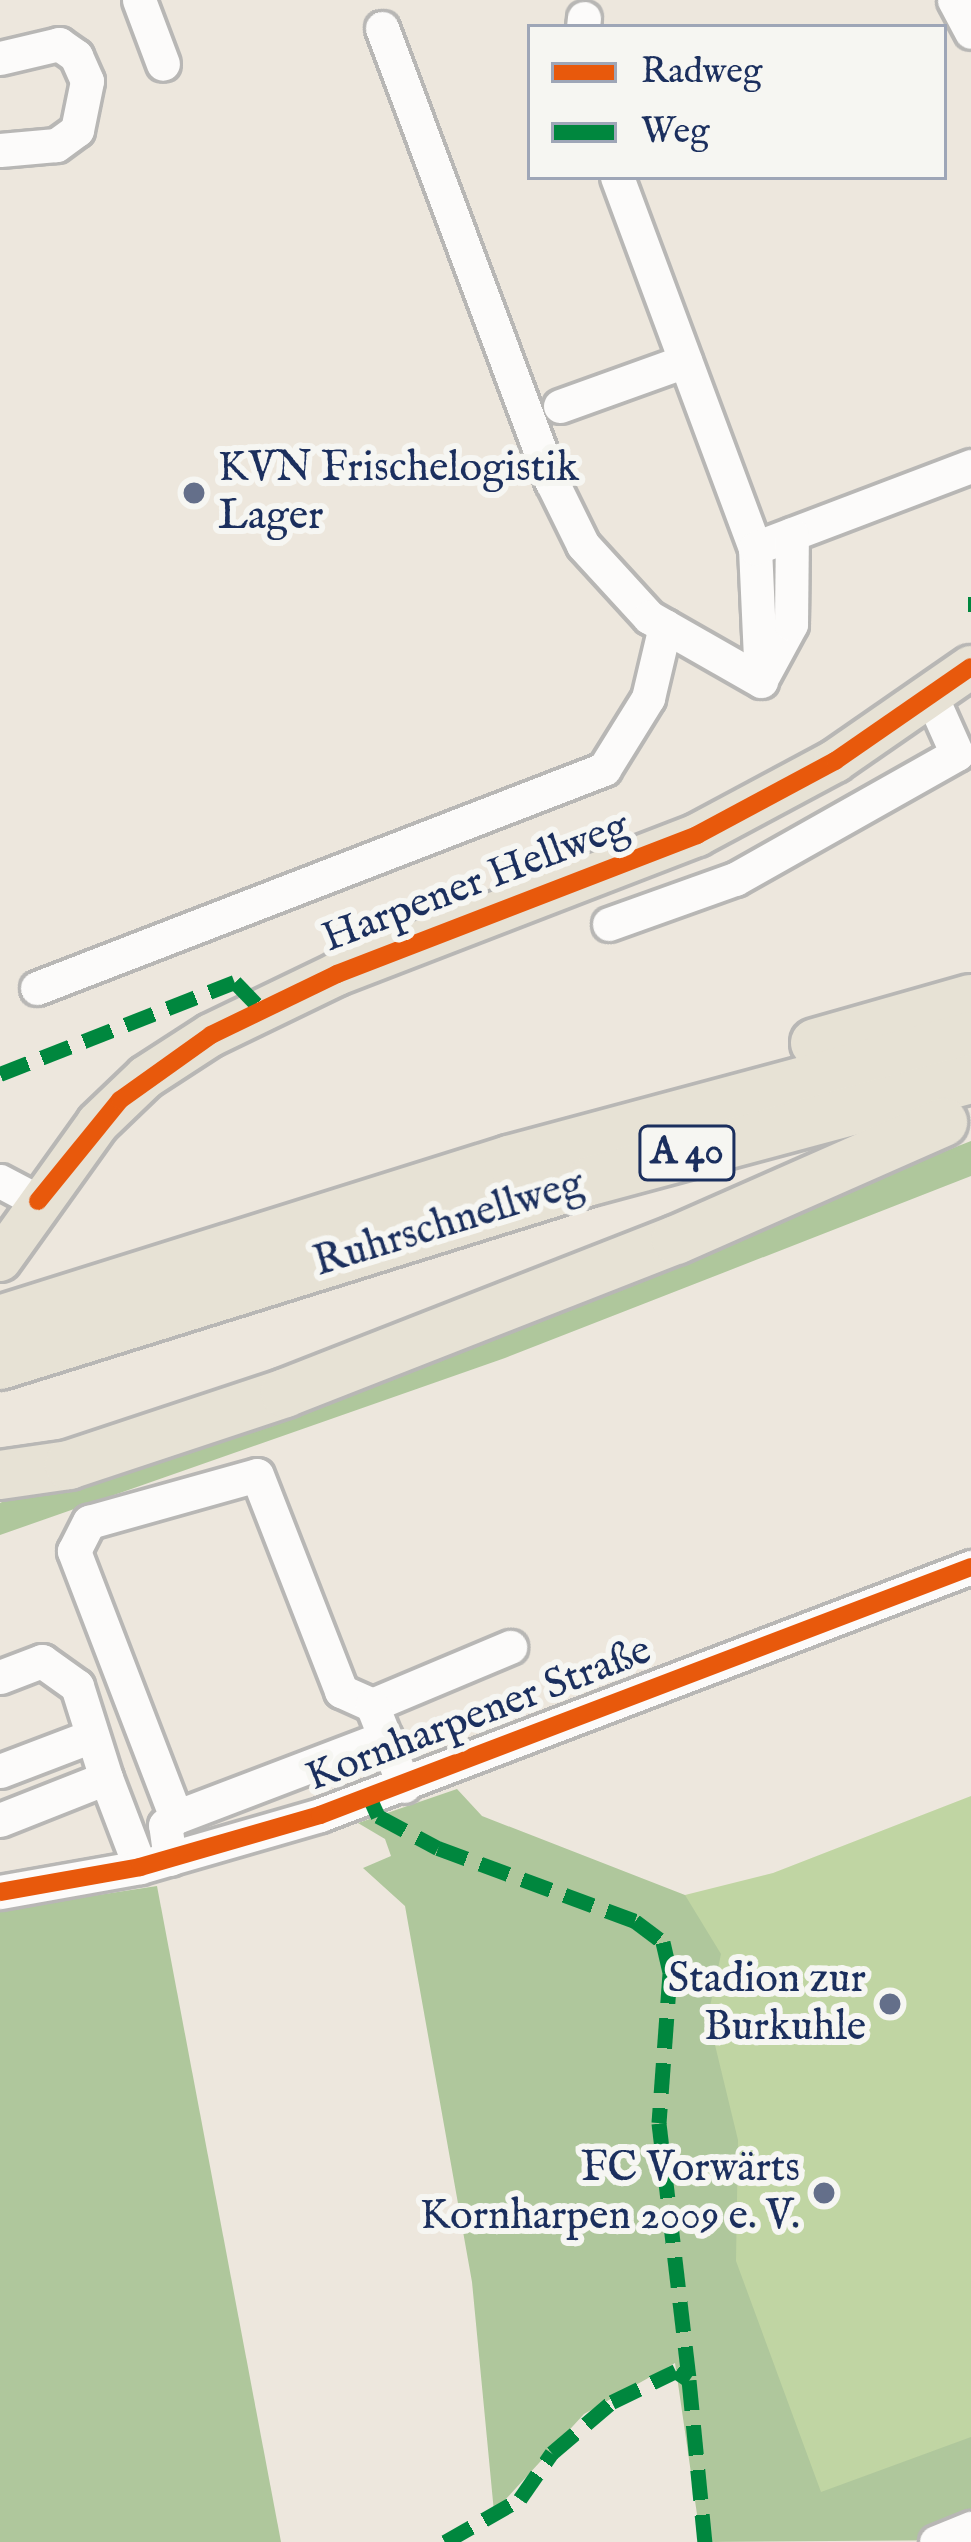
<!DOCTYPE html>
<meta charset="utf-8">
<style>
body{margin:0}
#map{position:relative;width:971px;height:2542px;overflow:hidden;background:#ede7dd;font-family:"IM FELL English",serif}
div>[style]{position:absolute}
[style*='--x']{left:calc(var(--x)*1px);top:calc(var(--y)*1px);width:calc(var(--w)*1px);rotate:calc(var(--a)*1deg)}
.green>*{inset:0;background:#c0d5a3}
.forest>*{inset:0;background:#afc79c}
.roads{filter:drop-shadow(3px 0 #b8b7b5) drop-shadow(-3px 0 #b8b7b5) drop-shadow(0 3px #b8b7b5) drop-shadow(0 -3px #b8b7b5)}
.minor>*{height:33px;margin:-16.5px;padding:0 16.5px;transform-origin:16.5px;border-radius:16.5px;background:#fcfbfa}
.major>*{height:42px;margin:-21px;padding:0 21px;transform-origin:21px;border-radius:21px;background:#e7e2d5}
.highway>*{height:48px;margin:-24px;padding:0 24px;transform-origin:24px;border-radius:24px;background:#e7e2d5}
.quiet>*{height:15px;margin-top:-7.5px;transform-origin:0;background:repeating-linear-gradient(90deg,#00873e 0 30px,transparent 0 45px)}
.cycleway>*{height:18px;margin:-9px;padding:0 9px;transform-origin:9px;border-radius:9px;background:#e8590c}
.dots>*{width:33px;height:33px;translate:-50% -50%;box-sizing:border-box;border:6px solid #f6f6f2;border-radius:50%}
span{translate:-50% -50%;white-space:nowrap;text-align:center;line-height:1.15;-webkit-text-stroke:12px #f6f6f2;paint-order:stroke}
.shield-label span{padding:3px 9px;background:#f6f6f2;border:3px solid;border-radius:9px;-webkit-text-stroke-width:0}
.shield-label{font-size:39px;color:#1b2f5e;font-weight:700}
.poi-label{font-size:42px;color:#1b2f5e}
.left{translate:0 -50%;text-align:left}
.right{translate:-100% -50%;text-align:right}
.street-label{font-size:42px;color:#1b2f5e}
.legend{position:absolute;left:527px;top:24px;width:420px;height:156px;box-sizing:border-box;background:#f6f6f2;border:3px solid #9ea6b7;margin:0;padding:15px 21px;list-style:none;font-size:36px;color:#1b2f5e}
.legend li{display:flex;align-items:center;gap:24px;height:60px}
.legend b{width:60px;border:3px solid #9ea6b7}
</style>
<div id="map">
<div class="green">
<i style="clip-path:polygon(971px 1796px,971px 2502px,715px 2542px,685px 1895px,773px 1873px)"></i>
</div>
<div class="forest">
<i style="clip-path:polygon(971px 1141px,971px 1176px,505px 1358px,0 1535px,0 1503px,20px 1493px,471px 1338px)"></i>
<i style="clip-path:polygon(457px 1789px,482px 1816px,685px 1895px,721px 1954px,708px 2016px,738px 2140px,736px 2261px,821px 2492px,971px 2437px,971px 2540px,701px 2542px,675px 2363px,584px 2414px,494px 2512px,472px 2282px,405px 1906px,363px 1868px,391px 1856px,385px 1839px,358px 1823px)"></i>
<i style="clip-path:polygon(157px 1886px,281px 2542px,0 2542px,0 1910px)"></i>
</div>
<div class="roads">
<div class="minor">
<i style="--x:139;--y:0;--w:68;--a:69.4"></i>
<i style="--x:954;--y:0;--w:36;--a:62"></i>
<i style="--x:583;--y:27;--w:9;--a:-84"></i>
<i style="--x:382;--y:28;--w:485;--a:69.5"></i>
<i style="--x:552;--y:482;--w:70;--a:63.8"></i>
<i style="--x:583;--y:545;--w:98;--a:47.5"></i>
<i style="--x:649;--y:617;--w:129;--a:29.7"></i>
<i style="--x:0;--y:58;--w:61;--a:-13.3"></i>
<i style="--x:59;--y:44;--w:21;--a:35"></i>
<i style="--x:76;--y:56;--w:27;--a:66"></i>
<i style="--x:87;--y:81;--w:50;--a:101.5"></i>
<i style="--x:77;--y:130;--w:26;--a:144"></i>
<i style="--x:56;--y:145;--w:56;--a:174.9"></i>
<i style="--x:617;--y:177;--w:396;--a:69.6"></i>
<i style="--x:755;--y:548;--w:133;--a:87.4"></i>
<i style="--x:560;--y:406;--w:133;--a:-19.8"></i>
<i style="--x:755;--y:548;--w:231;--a:-20.8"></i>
<i style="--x:764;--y:674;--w:57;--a:-61.6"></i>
<i style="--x:791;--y:624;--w:90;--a:-89.4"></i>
<i style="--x:609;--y:924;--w:134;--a:-19.7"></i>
<i style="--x:735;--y:879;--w:255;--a:-29.4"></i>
<i style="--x:957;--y:754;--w:64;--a:-114.1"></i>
<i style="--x:37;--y:988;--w:608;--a:-21.12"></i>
<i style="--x:604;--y:769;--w:84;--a:-58.2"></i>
<i style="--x:648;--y:698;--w:74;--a:-76.7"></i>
<i style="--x:0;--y:1181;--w:43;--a:27.8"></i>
<i style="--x:0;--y:1677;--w:45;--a:-20.9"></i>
<i style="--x:42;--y:1661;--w:43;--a:35.5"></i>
<i style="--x:77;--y:1686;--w:96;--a:72.5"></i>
<i style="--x:106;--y:1778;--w:114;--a:158.4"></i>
<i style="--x:372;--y:1705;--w:150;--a:-22.8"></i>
<i style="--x:0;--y:1771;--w:95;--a:-20.9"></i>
<i style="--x:106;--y:1778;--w:95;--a:69.1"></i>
<i style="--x:176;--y:1817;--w:224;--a:-20.9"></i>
<i style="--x:170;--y:1859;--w:34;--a:-98"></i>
<i style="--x:165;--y:1825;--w:14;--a:-36"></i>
<i style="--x:176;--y:1817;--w:285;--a:-111"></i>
<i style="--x:74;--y:1551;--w:33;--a:-63"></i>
<i style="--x:89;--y:1522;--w:174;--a:-15.6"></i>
<i style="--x:257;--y:1475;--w:232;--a:68.7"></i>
<i style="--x:341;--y:1691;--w:34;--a:24"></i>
<i style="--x:372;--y:1705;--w:87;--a:68.4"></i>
<i style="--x:0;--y:1892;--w:142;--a:-10.1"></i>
<i style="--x:140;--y:1867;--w:187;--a:-16.1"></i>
<i style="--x:320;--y:1815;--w:697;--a:-20.85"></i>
<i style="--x:936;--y:2542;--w:38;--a:-22"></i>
</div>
<div class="major">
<i style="--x:0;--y:1260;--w:168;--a:-54.4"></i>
<i style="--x:98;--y:1123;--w:66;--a:-43.8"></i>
<i style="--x:146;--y:1077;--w:77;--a:-32.9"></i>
<i style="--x:211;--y:1035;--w:140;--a:-25.8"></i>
<i style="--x:337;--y:974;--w:386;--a:-21.1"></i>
<i style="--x:697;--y:835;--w:157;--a:-28.2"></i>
<i style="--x:835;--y:761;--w:165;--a:-34.7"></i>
</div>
<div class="highway">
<i style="--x:815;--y:1043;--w:162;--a:-15.8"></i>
<i style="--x:0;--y:1320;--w:534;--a:-17.45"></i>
<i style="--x:509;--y:1160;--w:478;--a:-15"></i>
<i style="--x:0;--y:1365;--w:618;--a:-17.32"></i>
<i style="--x:590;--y:1181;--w:394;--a:-15"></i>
<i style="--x:0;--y:1475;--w:70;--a:-8.2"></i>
<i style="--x:69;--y:1465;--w:228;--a:-18.4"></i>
<i style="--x:285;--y:1393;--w:420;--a:-21.4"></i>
<i style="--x:676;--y:1240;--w:292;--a:-23.8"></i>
</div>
</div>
<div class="quiet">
<i style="--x:968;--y:604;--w:3;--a:0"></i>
<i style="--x:0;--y:1074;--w:252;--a:-21.4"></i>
<i style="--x:235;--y:982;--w:36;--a:46"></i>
<i style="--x:370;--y:1798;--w:20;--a:66"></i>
<i style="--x:378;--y:1816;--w:68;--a:28.1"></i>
<i style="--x:438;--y:1848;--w:210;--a:20.3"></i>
<i style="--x:635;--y:1921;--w:35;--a:37"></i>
<i style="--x:663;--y:1942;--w:32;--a:77"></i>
<i style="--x:670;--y:1973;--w:150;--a:94.2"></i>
<i style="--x:659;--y:2123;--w:259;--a:83.3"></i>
<i style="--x:445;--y:2542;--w:86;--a:-29.8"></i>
<i style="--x:520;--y:2499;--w:56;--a:-55.2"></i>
<i style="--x:552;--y:2453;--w:79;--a:-40.4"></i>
<i style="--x:612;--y:2402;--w:71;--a:-25.8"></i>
<i style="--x:676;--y:2371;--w:16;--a:35"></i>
<i style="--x:689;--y:2380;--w:163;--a:84.4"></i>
</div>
<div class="cycleway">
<i style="--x:38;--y:1201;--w:130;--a:-50.9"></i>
<i style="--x:120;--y:1100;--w:112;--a:-35.5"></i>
<i style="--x:211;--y:1035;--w:140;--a:-25.8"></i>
<i style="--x:337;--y:974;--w:386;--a:-21.1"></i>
<i style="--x:697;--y:835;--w:157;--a:-28.2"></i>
<i style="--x:835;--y:761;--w:165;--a:-34.7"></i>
<i style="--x:0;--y:1892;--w:142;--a:-10.1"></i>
<i style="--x:140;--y:1867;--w:187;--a:-16.1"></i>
<i style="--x:320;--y:1815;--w:697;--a:-20.85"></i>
</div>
<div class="dots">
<i style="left:194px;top:493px;background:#646f8a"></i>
<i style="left:890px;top:2004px;background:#646f8a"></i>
<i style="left:824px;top:2193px;background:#646f8a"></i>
</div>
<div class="shield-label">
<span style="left:687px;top:1153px">A 40</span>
</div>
<div class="poi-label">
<span class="left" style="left:218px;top:493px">KVN Frischelogistik<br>Lager</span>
<span class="right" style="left:866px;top:2004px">Stadion zur<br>Burkuhle</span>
<span class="right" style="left:800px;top:2193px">FC Vorwärts<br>Kornharpen 2009 e. V.</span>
</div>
<div class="street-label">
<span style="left:476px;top:883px;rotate:-21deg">Harpener Hellweg</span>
<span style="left:449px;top:1224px;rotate:-17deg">Ruhrschnellweg</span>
<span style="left:479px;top:1715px;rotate:-21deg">Kornharpener Straße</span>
</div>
<ul class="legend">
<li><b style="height:15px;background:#e8590c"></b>Radweg</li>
<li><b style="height:15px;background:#00873e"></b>Weg</li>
</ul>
</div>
